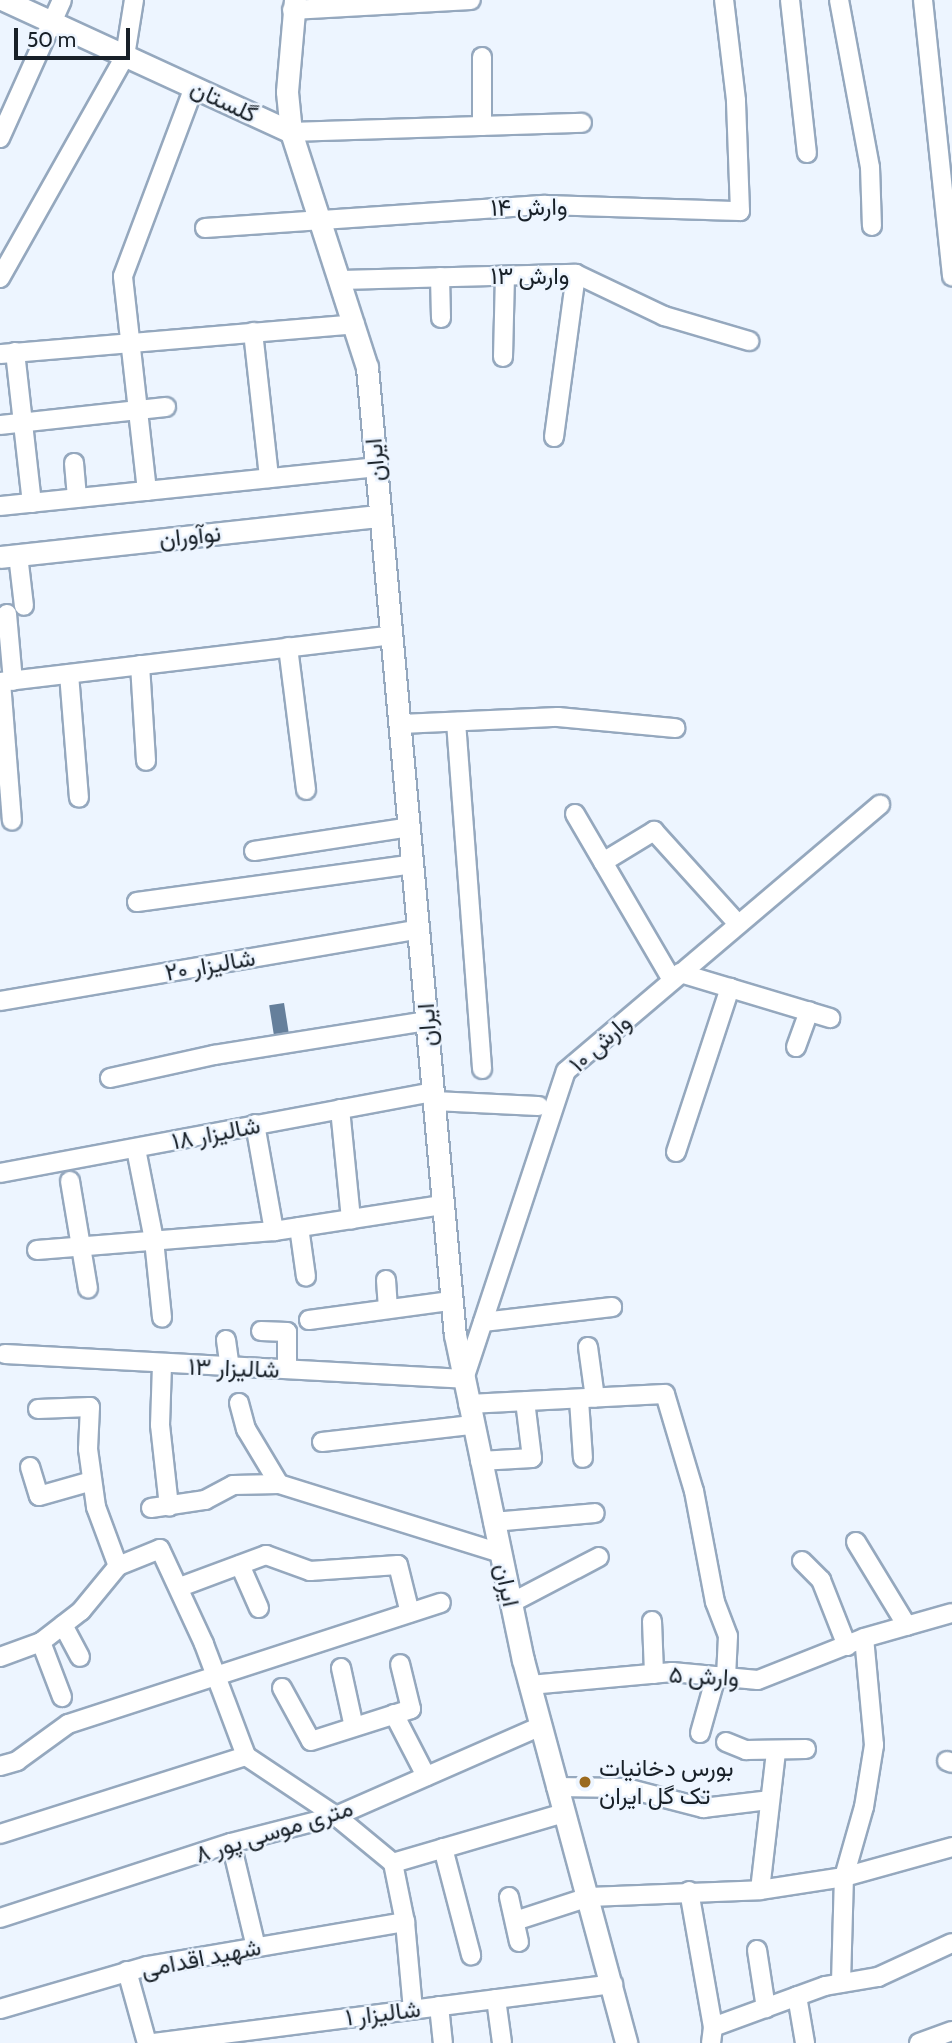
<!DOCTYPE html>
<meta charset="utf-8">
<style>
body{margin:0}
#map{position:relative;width:952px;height:2043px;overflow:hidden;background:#edf5ff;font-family:Cabin,Vazirmatn,sans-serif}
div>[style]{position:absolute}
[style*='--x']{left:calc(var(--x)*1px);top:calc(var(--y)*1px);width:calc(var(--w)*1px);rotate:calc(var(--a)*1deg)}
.building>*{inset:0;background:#657f9b;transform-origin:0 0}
.roads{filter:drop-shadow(2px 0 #95a8be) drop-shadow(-2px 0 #95a8be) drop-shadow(0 2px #95a8be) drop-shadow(0 -2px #95a8be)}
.minor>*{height:18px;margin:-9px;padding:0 9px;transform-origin:9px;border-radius:9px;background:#fff}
.tertiary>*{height:21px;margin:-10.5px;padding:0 10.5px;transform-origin:10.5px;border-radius:10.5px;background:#fff}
.dots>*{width:19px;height:19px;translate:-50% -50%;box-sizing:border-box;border:4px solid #edf5ff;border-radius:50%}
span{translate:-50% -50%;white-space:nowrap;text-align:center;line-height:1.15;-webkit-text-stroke:5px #edf5ff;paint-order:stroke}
.street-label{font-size:24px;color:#182028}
.poi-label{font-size:24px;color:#182028}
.left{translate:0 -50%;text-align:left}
.scale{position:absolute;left:14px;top:28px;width:116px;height:32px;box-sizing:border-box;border:4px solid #182028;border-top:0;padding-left:9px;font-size:21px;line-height:24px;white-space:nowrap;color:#182028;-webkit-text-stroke:5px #edf5ff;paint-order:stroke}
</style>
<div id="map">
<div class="building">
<i style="left:284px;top:1003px;width:37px;height:15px;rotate:81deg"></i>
</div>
<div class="roads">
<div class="minor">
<i style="--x:790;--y:0;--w:154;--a:83.7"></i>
<i style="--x:839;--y:0;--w:170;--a:79.5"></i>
<i style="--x:870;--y:167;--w:59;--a:88.1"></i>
<i style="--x:923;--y:0;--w:278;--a:84"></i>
<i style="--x:292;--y:10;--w:179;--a:-3.2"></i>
<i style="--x:482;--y:57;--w:69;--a:90"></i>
<i style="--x:291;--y:132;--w:291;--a:-1.8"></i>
<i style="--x:0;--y:138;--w:151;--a:-65.8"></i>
<i style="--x:205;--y:228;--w:341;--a:-3.9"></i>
<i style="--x:545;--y:205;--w:195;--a:1.8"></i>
<i style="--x:740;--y:211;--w:111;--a:-92.1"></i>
<i style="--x:736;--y:100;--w:101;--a:-96.8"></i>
<i style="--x:440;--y:277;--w:41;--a:88.6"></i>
<i style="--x:0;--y:278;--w:255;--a:-60.6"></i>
<i style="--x:125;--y:56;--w:57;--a:-80.9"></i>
<i style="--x:341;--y:280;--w:235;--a:-1.5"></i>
<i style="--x:576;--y:274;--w:98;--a:25.5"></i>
<i style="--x:664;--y:316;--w:89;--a:16.4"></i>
<i style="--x:253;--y:332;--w:147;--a:83.7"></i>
<i style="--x:15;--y:352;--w:152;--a:83.6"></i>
<i style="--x:0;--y:354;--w:356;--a:-4.8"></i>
<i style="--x:503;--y:357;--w:81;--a:-88.6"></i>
<i style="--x:0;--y:425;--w:167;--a:-6.2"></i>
<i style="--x:554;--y:437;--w:164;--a:-82.3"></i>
<i style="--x:74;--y:463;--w:35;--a:85"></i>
<i style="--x:147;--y:491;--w:216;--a:-96.4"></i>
<i style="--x:123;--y:276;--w:202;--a:-69.4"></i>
<i style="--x:0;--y:506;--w:378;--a:-5.9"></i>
<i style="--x:18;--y:555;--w:51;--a:83.3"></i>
<i style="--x:7;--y:614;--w:67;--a:84.9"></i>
<i style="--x:288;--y:647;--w:144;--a:82.8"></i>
<i style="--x:140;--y:665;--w:96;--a:86.4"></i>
<i style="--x:69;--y:674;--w:124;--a:85.4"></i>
<i style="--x:0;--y:682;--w:395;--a:-6.8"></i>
<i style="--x:1;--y:682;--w:139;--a:85.5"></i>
<i style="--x:456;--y:722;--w:348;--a:85.7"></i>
<i style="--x:401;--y:724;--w:157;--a:-2.6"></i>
<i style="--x:558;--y:717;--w:118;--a:5.4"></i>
<i style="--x:575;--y:814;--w:192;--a:59.7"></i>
<i style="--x:254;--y:851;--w:159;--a:-8.7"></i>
<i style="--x:603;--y:862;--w:60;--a:-31.3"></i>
<i style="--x:654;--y:831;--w:125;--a:47.9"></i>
<i style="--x:137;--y:902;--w:279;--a:-7.8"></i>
<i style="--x:680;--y:973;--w:157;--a:16.7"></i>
<i style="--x:0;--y:1001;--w:426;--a:-9.7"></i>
<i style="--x:796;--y:1047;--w:38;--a:-70"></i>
<i style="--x:110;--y:1078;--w:107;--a:-12.5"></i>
<i style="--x:214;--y:1055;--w:216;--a:-9.1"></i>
<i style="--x:433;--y:1101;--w:106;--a:2.7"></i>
<i style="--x:340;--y:1109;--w:111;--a:84.3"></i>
<i style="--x:255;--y:1124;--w:109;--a:79.9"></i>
<i style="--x:136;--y:1149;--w:93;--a:78.8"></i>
<i style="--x:154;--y:1240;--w:78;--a:84.1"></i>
<i style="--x:676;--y:1152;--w:173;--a:-71.8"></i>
<i style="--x:0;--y:1173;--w:441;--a:-10.6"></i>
<i style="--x:70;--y:1181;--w:109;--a:80.5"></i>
<i style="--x:299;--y:1227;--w:50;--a:82"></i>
<i style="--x:37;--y:1250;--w:238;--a:-4.6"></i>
<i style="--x:274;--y:1231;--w:170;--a:-8.8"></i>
<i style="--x:386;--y:1280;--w:29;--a:86"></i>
<i style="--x:309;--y:1320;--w:141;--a:-7.7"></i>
<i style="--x:483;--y:1322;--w:130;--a:-6.6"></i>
<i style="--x:261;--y:1331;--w:26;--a:2"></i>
<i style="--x:287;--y:1332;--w:37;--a:90"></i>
<i style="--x:226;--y:1340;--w:28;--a:82"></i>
<i style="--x:588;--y:1347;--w:51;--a:82.2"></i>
<i style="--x:5;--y:1354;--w:460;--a:3.1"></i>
<i style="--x:464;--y:1379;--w:324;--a:-71.7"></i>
<i style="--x:566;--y:1071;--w:412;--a:-40.3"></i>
<i style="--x:162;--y:1365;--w:60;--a:91.9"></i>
<i style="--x:160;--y:1425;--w:82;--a:83.7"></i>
<i style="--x:579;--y:1400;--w:58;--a:86.1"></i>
<i style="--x:239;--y:1403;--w:27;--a:75"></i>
<i style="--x:246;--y:1429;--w:64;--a:59"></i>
<i style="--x:468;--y:1404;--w:197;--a:-2.9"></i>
<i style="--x:665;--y:1394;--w:101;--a:73.4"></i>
<i style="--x:694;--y:1491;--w:113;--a:79.3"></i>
<i style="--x:715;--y:1602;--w:36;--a:69"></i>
<i style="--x:728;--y:1636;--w:41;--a:92.8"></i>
<i style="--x:38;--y:1409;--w:52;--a:-2.2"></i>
<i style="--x:90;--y:1407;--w:42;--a:92.7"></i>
<i style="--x:88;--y:1449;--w:59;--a:82.1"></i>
<i style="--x:96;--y:1507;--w:63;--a:69.6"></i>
<i style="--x:322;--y:1442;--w:151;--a:-6.5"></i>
<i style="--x:480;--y:1461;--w:52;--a:-3.3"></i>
<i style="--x:532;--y:1458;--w:57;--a:-97"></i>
<i style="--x:30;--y:1467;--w:30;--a:73"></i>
<i style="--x:39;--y:1496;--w:55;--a:-15.8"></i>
<i style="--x:151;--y:1508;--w:55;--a:-8.4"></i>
<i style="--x:205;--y:1500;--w:32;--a:-28"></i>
<i style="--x:233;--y:1485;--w:46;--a:-1.2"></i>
<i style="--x:279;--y:1484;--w:232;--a:17.3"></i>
<i style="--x:493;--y:1522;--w:102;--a:-5"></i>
<i style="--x:856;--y:1542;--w:98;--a:58.7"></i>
<i style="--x:802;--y:1561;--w:27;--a:45"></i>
<i style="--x:821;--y:1580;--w:71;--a:68.5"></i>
<i style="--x:240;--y:1565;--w:47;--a:66.2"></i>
<i style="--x:180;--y:1587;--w:92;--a:-20.4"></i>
<i style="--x:266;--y:1555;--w:47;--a:20"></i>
<i style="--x:310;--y:1571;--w:88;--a:-3.9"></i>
<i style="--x:398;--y:1565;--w:49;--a:76"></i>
<i style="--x:511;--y:1603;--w:99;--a:-27.6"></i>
<i style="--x:652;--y:1621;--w:53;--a:87.8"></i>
<i style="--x:63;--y:1625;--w:36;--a:62"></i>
<i style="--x:41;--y:1642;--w:59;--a:69.1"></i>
<i style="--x:0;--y:1657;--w:44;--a:-20.1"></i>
<i style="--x:41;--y:1642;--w:51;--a:-37.8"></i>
<i style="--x:81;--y:1611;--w:58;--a:-50.6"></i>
<i style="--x:118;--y:1566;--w:45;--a:-22"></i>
<i style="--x:160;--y:1549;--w:105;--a:65.1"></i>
<i style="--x:204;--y:1644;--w:120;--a:69.4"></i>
<i style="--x:246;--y:1756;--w:108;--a:33.7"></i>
<i style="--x:336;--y:1816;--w:74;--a:39.5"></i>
<i style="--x:393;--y:1863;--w:60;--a:78.5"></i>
<i style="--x:405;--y:1922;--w:88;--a:84.8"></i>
<i style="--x:341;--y:1668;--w:60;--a:77.6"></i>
<i style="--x:530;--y:1685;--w:143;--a:-5.2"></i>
<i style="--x:672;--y:1672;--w:86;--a:5.3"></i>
<i style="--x:758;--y:1680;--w:114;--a:-21.6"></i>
<i style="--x:864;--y:1638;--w:91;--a:-15.9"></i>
<i style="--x:282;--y:1688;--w:60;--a:61.3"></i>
<i style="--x:311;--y:1741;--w:105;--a:-17.7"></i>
<i style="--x:411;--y:1709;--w:46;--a:-103.7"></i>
<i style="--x:394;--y:1714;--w:70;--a:62.7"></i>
<i style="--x:700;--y:1733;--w:59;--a:-74.3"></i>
<i style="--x:726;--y:1742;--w:22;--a:22"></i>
<i style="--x:746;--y:1750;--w:60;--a:-1"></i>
<i style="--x:947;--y:1761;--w:5;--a:22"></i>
<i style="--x:0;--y:1766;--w:18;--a:-16"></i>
<i style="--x:17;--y:1761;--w:63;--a:-36"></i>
<i style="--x:68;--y:1724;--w:392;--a:-18"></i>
<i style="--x:556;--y:1787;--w:70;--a:0.8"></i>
<i style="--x:626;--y:1788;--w:80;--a:14.6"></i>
<i style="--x:703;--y:1808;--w:66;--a:-6.9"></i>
<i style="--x:0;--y:1834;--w:258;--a:-17.6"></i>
<i style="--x:231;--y:1843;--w:107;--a:76.5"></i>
<i style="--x:443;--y:1848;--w:111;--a:75.3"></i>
<i style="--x:393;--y:1863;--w:175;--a:-16.3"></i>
<i style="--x:760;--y:1890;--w:140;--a:-83.4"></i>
<i style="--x:689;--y:1891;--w:138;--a:80"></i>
<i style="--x:713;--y:2027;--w:16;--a:97"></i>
<i style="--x:509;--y:1897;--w:46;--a:77.5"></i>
<i style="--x:0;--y:1918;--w:243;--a:-18"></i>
<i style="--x:231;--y:1843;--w:108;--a:-14.4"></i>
<i style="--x:336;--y:1816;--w:224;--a:-23.7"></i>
<i style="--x:515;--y:1921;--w:78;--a:-18"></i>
<i style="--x:589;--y:1897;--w:171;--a:-2.3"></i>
<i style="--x:760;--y:1890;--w:85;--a:-8.8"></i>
<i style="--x:844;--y:1877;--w:112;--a:-15.5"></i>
<i style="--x:757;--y:1950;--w:59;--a:81.2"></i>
<i style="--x:127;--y:1971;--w:75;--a:74.5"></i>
<i style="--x:841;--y:1983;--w:106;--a:-88.4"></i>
<i style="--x:844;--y:1877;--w:73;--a:-74.1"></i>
<i style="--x:864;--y:1807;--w:63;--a:-80.8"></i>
<i style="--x:874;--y:1745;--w:107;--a:-95.3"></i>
<i style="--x:797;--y:1996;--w:48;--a:80.3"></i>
<i style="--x:496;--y:1999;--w:44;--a:82.2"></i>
<i style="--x:439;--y:2006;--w:37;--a:84"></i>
<i style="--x:0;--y:2009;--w:153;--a:-16.3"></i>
<i style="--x:147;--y:1966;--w:262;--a:-9.7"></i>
<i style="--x:713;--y:2027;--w:119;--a:-20.1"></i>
<i style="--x:825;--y:1986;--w:54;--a:-9.6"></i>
<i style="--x:878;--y:1977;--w:81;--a:-24.7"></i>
<i style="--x:153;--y:2043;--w:464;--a:-7.3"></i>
<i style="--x:919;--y:2043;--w:35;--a:-20"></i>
</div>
<div class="tertiary">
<i style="--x:4;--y:0;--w:316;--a:24.7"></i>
<i style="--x:295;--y:0;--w:92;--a:95"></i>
<i style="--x:287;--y:92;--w:40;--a:84.3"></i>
<i style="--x:291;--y:132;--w:247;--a:72.1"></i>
<i style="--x:367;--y:367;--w:972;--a:84.81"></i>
<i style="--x:455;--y:1335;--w:332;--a:78.2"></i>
<i style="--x:523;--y:1660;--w:397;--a:74.9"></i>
<i style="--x:0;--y:557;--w:381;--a:-6.2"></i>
</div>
</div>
<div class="dots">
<i style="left:585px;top:1782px;background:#9b6a1e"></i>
</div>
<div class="street-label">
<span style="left:224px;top:101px;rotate:25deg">گلستان</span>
<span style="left:529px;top:207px;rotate:-1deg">وارش ۱۴</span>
<span style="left:530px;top:276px">وارش ۱۳</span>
<span style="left:375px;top:460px;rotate:-95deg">ایران</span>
<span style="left:190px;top:536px;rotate:-6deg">نوآوران</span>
<span style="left:210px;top:965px;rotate:-10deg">شالیزار ۲۰</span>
<span style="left:427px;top:1025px;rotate:-94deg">ایران</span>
<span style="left:600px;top:1043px;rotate:-42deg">وارش ۱۰</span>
<span style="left:216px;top:1133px;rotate:-11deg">شالیزار ۱۸</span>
<span style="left:234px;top:1368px;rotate:2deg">شالیزار ۱۳</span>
<span style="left:507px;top:1585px;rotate:78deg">ایران</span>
<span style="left:704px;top:1676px;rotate:3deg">وارش ۵</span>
<span style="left:274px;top:1831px;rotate:-17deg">۸ متری موسی پور</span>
<span style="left:201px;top:1958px;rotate:-11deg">شهید اقدامی</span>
<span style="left:383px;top:2013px;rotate:-7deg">شاليزار ۱</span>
</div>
<div class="poi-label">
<span class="left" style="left:599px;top:1782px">بورس دخانیات<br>تک گل ایران</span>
</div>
<div class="scale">50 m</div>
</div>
